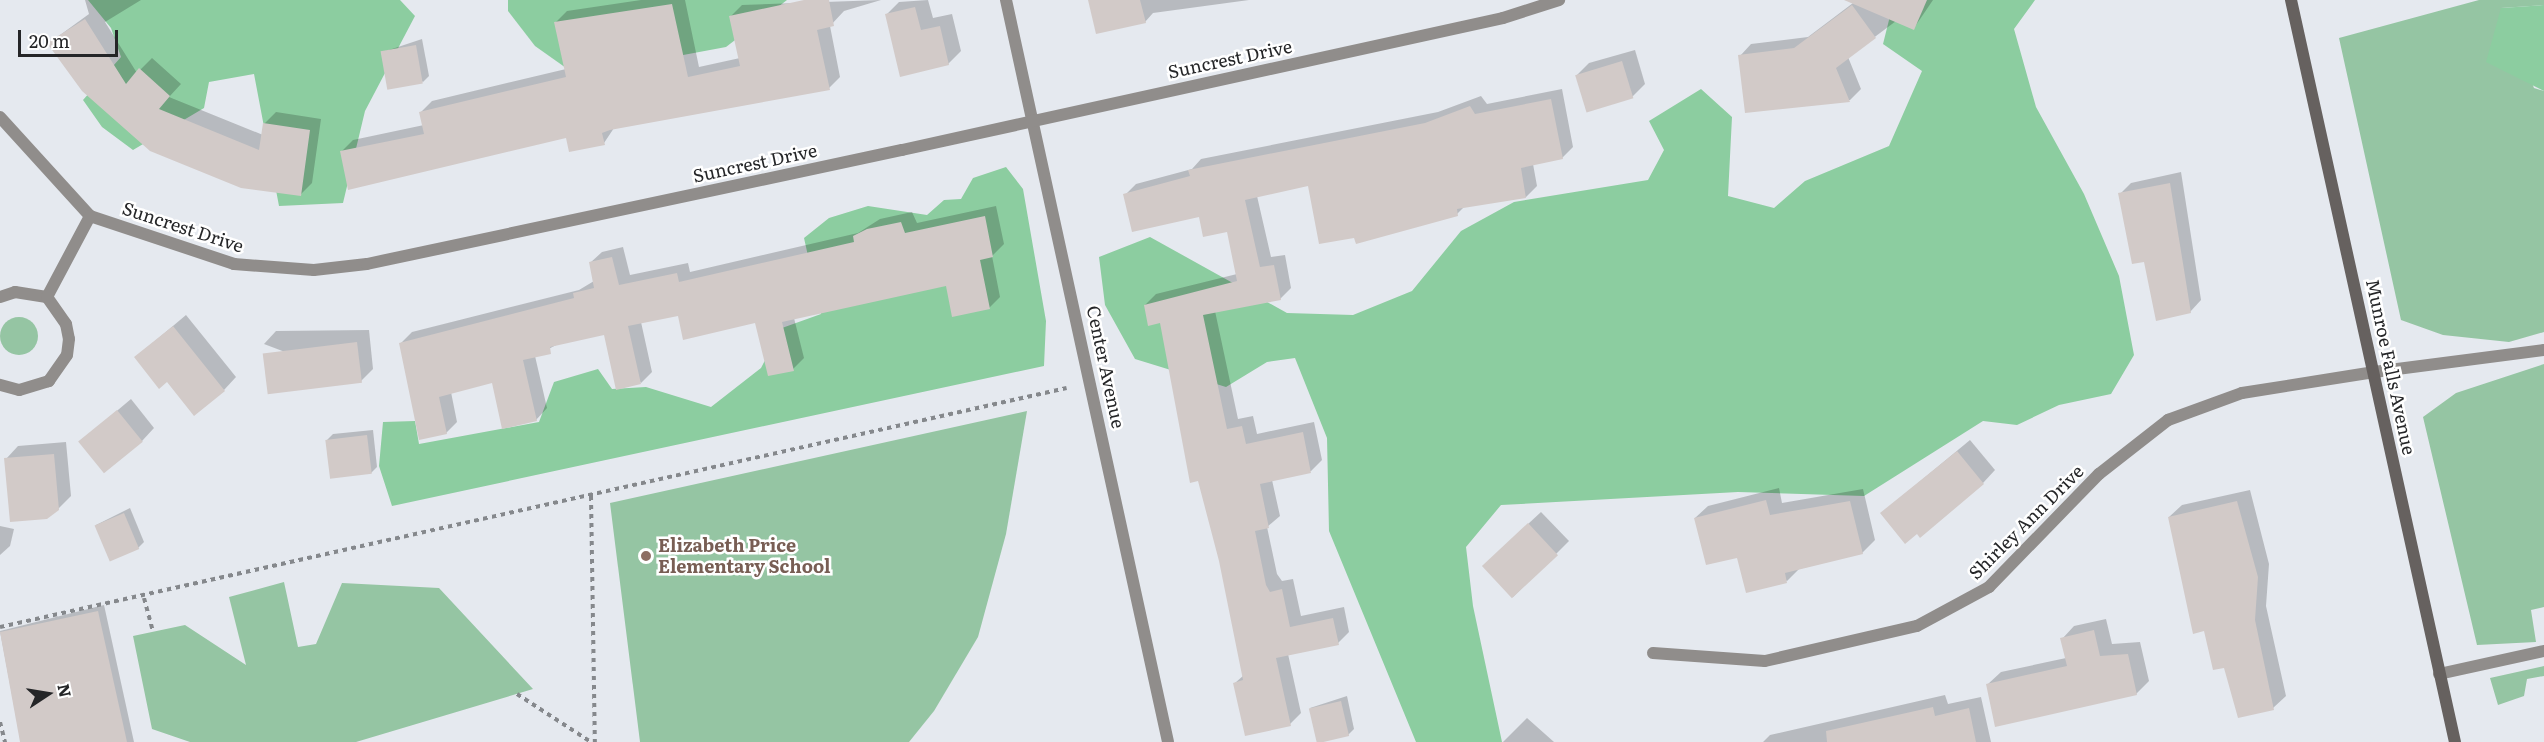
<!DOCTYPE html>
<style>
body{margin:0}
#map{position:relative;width:2544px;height:742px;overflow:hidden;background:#e5e9ef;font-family:Literata,serif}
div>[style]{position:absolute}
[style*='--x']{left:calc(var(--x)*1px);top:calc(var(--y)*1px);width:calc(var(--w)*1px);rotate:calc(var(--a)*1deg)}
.green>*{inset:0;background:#95c5a3}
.round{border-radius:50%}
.forest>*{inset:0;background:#8ccda0}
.shadow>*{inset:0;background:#0003}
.building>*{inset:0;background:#d2cac8;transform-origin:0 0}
.path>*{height:4px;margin-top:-2px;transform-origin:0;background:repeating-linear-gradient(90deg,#85888c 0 4.5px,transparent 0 9px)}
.lane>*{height:12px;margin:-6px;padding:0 6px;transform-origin:6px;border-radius:6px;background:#908d8b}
.street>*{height:12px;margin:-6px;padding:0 6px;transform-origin:6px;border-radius:6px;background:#908d8b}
.secondary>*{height:12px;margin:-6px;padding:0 6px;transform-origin:6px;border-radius:6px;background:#66615f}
.dots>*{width:16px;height:16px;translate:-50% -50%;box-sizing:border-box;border:3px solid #fff;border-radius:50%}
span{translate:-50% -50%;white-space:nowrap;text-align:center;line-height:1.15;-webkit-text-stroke:5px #fff;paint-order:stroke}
.street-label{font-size:18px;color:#252628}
.education-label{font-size:18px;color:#785e54;font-weight:700}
.left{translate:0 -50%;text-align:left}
.north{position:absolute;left:18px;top:664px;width:60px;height:60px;-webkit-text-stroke:4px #fff;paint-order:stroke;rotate:78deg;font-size:16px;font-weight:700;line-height:24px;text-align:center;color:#252628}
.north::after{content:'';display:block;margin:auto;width:21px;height:27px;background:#252628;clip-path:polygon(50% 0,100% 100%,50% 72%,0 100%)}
.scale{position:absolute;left:18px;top:30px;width:100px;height:27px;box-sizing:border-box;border:3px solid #252628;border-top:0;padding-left:8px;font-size:18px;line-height:21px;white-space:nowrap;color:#252628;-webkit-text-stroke:4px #fff;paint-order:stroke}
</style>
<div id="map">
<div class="green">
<i style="clip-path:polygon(2479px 0,2544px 0,2544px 5px,2501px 8px,2534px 88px,2544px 91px,2544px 332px,2509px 342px,2443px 335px,2401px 320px,2339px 38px)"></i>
<i class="round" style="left:0;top:317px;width:38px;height:38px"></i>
<i style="clip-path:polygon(2544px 364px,2544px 607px,2531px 610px,2536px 642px,2477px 645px,2423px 417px,2456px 393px)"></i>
<i style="clip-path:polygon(1027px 411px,1006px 534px,978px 637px,934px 711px,909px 742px,640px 742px,610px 503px)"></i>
<i style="clip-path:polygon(284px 582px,298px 647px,316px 644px,342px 583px,439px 588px,533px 689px,356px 742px,190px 742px,152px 729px,133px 636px,185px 625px,246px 665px,229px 597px)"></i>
<i style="clip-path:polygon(2544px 666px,2544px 676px,2527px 679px,2524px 696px,2498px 705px,2490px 678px)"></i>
</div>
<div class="forest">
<i style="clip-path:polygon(88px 0,400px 0,415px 16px,365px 111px,343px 203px,279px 206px,254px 74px,209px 82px,204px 108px,133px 150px,102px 127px,83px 100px,121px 57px,111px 28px)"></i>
<i style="clip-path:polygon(508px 0,787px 0,726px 47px,576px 75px,535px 46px,508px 11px)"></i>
<i style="clip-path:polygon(1894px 0,2035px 0,2014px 29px,2036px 107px,2084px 194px,2119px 276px,2134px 355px,2111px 394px,2059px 405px,2017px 425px,1983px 421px,1864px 496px,1738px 492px,1501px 505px,1466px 547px,1473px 606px,1502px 742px,1416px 742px,1329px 531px,1327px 438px,1295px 358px,1267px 362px,1226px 387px,1135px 359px,1105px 305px,1099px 257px,1150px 237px,1287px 313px,1353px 315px,1412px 291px,1461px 231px,1514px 202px,1648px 180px,1664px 150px,1649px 121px,1701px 89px,1732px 117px,1728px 196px,1774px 208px,1805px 181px,1889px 146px,1922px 71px,1883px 44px)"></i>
<i style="clip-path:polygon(2544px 5px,2544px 91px,2486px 62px,2501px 8px)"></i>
<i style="clip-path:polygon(1006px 167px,1023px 189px,1046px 321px,1044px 366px,392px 506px,379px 466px,383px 422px,415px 421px,419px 444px,539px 422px,554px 382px,598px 369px,612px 389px,646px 387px,711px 407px,761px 368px,782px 328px,821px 314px,804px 238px,829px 218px,868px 206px,927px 215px,944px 200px,961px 199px,973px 178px)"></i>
</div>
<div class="shadow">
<i style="clip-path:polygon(85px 0,141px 0,105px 22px,137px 73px,152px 58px,181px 84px,169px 97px,263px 135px,264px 124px,276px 112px,321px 119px,312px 183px,300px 195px,49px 43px,89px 14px)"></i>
<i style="clip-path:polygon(641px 0,685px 0,699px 67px,740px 58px,731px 16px,742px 5px,881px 0,844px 11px,830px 26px,840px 77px,829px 88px,614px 128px,604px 143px,567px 136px,342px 151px,353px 140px,424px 125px,421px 112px,432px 101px,566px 69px,556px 22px,567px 11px)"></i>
<i style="clip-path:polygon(928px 0,933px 18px,952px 14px,961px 51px,948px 64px,887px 14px,899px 2px)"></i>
<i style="clip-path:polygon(1090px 0,1249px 0,1153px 13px,1145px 22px)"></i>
<i style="clip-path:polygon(1857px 0,1933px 0,1914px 28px,1896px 21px,1848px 57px,1861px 89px,1850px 100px,1746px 111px,1740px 56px,1751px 44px,1808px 37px)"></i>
<i style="clip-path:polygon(422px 39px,429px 76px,423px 82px,383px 52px)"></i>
<i style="clip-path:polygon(1635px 50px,1645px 84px,1632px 97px,1577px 75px,1589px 63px)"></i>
<i style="clip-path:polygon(1562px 89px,1573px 147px,1562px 158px,1533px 164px,1537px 186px,1526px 197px,1465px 206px,1457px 214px,1356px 236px,1309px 184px,1257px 196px,1271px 257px,1285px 255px,1291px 288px,1280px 299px,1215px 311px,1238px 419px,1253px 416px,1257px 434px,1314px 422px,1322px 460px,1311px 471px,1272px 480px,1280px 516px,1267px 527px,1277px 574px,1282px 581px,1293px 579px,1301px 616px,1344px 607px,1349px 632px,1338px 643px,1288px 654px,1301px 713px,1290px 724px,1235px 683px,1244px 675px,1221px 561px,1161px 322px,1145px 305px,1156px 294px,1237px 274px,1228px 230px,1200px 215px,1125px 195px,1136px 184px,1192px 169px,1201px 159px,1438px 112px,1481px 96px,1487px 104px)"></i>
<i style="clip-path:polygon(2181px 172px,2201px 300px,2190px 312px,2120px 194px,2131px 183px)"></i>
<i style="clip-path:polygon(996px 206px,1004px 244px,992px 256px,1000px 297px,989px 308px,947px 285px,794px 318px,804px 358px,793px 369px,756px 321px,679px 314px,641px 322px,652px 372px,641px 383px,605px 333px,560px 343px,535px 356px,547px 408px,536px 420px,493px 382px,451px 392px,457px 422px,446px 433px,400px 344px,412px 332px,579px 290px,594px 281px,590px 263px,602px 252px,623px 247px,630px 275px,688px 263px,690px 272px,858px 233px,880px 219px,912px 212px,917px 223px)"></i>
<i style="clip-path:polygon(186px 315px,236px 377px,224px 390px,168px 380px,136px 357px)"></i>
<i style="clip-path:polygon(369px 330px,373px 369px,361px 381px,264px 344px,276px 331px)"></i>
<i style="clip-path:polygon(131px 399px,154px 428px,142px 441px,80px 442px)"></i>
<i style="clip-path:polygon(373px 430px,377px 467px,371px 473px,327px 440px,333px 434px)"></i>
<i style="clip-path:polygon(1970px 440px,1995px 470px,1983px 483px,1882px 513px)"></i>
<i style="clip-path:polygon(66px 442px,71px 496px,58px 509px,6px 459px,18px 446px)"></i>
<i style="clip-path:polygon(1779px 488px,1782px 503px,1863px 489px,1875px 540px,1862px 553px,1799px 569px,1787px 581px,1738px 556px,1695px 518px,1708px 506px)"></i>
<i style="clip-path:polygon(2250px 490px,2269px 564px,2266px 606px,2286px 696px,2273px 708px,2225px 666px,2206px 629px,2194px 632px,2169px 517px,2182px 505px)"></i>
<i style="clip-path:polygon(130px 508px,144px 542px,138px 548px,96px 525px)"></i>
<i style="clip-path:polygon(1541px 512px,1569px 541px,1513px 597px,1496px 554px)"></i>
<i style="clip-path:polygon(0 526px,14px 529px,10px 546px,0 555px)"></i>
<i style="clip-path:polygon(104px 605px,134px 742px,21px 742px,0 631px)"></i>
<i style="clip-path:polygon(2106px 619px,2112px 644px,2140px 642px,2149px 681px,2136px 694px,1988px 684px,2001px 672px,2066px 658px,2062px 639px,2074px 626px)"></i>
<i style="clip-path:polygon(1945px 695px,1948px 704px,1981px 697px,1991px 742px,1763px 742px,1770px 735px)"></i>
<i style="clip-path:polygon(1347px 696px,1354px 729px,1348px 735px,1310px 708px)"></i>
<i style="clip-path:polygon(1527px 718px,1554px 742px,1503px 742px)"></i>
</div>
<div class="building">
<i style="clip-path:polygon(804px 0,829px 0,834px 26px,817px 30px,830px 90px,610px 130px,602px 133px,605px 145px,569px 152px,566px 138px,348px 190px,340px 151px,424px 134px,419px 112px,566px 77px,554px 22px,672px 4px,688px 77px,740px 66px,729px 16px)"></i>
<i style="clip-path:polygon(1088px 0,1140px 0,1146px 23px,1096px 34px)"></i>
<i style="clip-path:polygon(1844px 0,1927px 0,1914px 30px)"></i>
<i style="clip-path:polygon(1852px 5px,1876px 38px,1836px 68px,1850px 102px,1745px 113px,1738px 55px,1794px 48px)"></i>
<i style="clip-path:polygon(915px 7px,921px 30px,940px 26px,949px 65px,900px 77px,885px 14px)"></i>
<i style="clip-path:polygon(85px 19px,126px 84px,139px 68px,170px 96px,159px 109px,259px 150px,263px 123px,310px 130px,301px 196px,241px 188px,150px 151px,82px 91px,47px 43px)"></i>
<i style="left:416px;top:45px;width:39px;height:36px;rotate:80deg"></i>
<i style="left:1622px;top:61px;width:39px;height:49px;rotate:73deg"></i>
<i style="clip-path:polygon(1551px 99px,1563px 159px,1521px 168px,1526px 198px,1457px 209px,1458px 216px,1356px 244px,1354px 238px,1319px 244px,1308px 186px,1245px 200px,1260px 267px,1274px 265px,1281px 300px,1203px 315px,1227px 429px,1242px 426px,1246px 444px,1303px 432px,1311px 473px,1260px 484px,1269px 528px,1255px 531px,1266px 585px,1270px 592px,1282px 589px,1290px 627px,1333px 618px,1339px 645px,1276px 658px,1291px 726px,1245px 736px,1233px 683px,1243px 680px,1219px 561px,1198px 481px,1190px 483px,1160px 323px,1148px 326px,1144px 305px,1237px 281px,1227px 232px,1203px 237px,1199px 217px,1132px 232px,1123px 194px,1190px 176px,1188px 170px,1425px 123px,1470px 106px,1475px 114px)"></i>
<i style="clip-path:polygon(2170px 183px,2191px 313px,2156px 321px,2144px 262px,2132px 264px,2118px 193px)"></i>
<i style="clip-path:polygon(985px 216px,993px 257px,980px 260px,990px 309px,952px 317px,946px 286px,782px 322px,794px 371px,768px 376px,755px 323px,683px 340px,678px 316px,628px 326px,641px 384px,616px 390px,604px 335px,550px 347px,551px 354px,523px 360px,537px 421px,502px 429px,492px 383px,439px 397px,447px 434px,419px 440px,399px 343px,574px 298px,573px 293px,594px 288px,589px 262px,612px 257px,619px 285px,677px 273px,679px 282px,854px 242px,853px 236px,867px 229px,901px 222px,905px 233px)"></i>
<i style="clip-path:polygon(173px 326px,225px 391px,194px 416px,167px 382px,159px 389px,134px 357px)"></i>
<i style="left:357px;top:342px;width:41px;height:95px;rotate:83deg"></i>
<i style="left:117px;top:410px;width:41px;height:50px;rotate:51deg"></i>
<i style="left:367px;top:435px;width:39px;height:42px;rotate:83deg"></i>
<i style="clip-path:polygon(1957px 451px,1984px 484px,1920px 538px,1917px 534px,1905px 544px,1880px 513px)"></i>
<i style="clip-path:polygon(54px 454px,59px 510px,47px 519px,10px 522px,4px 458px)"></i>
<i style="clip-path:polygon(1766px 500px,1770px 515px,1850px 501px,1863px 554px,1785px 573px,1787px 583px,1746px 593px,1737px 558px,1706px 565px,1694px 518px)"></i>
<i style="clip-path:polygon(2237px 501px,2258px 577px,2255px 620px,2274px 710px,2238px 718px,2224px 668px,2213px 670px,2204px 631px,2193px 634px,2168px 517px)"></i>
<i style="left:124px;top:513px;width:39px;height:32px;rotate:67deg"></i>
<i style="left:1528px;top:523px;width:44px;height:63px;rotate:47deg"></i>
<i style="clip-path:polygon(98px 611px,127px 742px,20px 742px,0 632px)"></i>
<i style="clip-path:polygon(2094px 630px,2100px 656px,2128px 654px,2137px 695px,1995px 727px,1986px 684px,2067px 666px,2060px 638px)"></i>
<i style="left:1341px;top:701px;width:36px;height:33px;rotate:77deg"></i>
<i style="clip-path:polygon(1933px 707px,1935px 716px,1969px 708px,1976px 742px,1827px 742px,1826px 731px)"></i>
</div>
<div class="path">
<i style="--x:591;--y:496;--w:246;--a:89.1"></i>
<i style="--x:144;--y:598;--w:35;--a:75"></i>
<i style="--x:0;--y:627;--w:1093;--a:-12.63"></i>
<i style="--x:517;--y:694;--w:88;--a:33"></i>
<i style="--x:0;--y:722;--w:21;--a:76"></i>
</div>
<div class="lane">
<i style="--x:2374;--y:372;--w:171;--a:-7.4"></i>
<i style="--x:2439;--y:674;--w:107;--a:-12.4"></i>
</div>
<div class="street">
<i style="--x:1006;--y:0;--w:759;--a:77.68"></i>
<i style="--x:0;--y:117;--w:134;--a:47.7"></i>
<i style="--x:90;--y:216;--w:152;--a:18.4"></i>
<i style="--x:234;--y:264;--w:80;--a:4.3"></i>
<i style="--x:314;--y:270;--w:53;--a:-6.5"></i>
<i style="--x:367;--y:264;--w:547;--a:-12.03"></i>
<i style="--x:902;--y:150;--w:615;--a:-12.39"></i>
<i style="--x:1503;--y:18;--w:59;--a:-17.8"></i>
<i style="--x:0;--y:297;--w:16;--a:-18"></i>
<i style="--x:15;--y:292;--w:32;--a:9"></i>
<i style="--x:47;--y:297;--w:33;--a:55"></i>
<i style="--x:66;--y:324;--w:15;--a:79"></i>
<i style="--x:69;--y:339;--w:16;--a:97"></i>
<i style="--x:67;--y:355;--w:32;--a:125"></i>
<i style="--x:49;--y:381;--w:31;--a:163"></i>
<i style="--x:19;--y:390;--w:20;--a:-165"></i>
<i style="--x:47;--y:297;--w:92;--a:-62"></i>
<i style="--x:1653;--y:653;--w:112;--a:4.1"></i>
<i style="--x:1765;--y:661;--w:156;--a:-13"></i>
<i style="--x:1917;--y:626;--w:82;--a:-28.4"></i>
<i style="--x:1989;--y:587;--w:158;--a:-45.8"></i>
<i style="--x:2099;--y:474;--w:88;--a:-38"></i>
<i style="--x:2168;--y:420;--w:79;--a:-20"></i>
<i style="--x:2242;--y:393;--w:134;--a:-9"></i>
</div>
<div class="secondary">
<i style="--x:2291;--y:0;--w:760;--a:77.54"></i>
</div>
<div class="dots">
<i style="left:646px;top:556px;background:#8d6e63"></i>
</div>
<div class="street-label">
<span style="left:1230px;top:59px;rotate:-12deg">Suncrest Drive</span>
<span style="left:755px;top:163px;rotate:-12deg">Suncrest Drive</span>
<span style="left:183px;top:227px;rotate:18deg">Suncrest Drive</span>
<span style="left:1106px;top:367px;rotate:78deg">Center Avenue</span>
<span style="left:2391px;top:367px;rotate:78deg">Munroe Falls Avenue</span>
<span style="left:2026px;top:522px;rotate:-45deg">Shirley Ann Drive</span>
</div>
<div class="education-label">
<span class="left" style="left:658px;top:556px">Elizabeth Price<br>Elementary School</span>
</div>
<div class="north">N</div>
<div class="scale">20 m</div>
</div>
